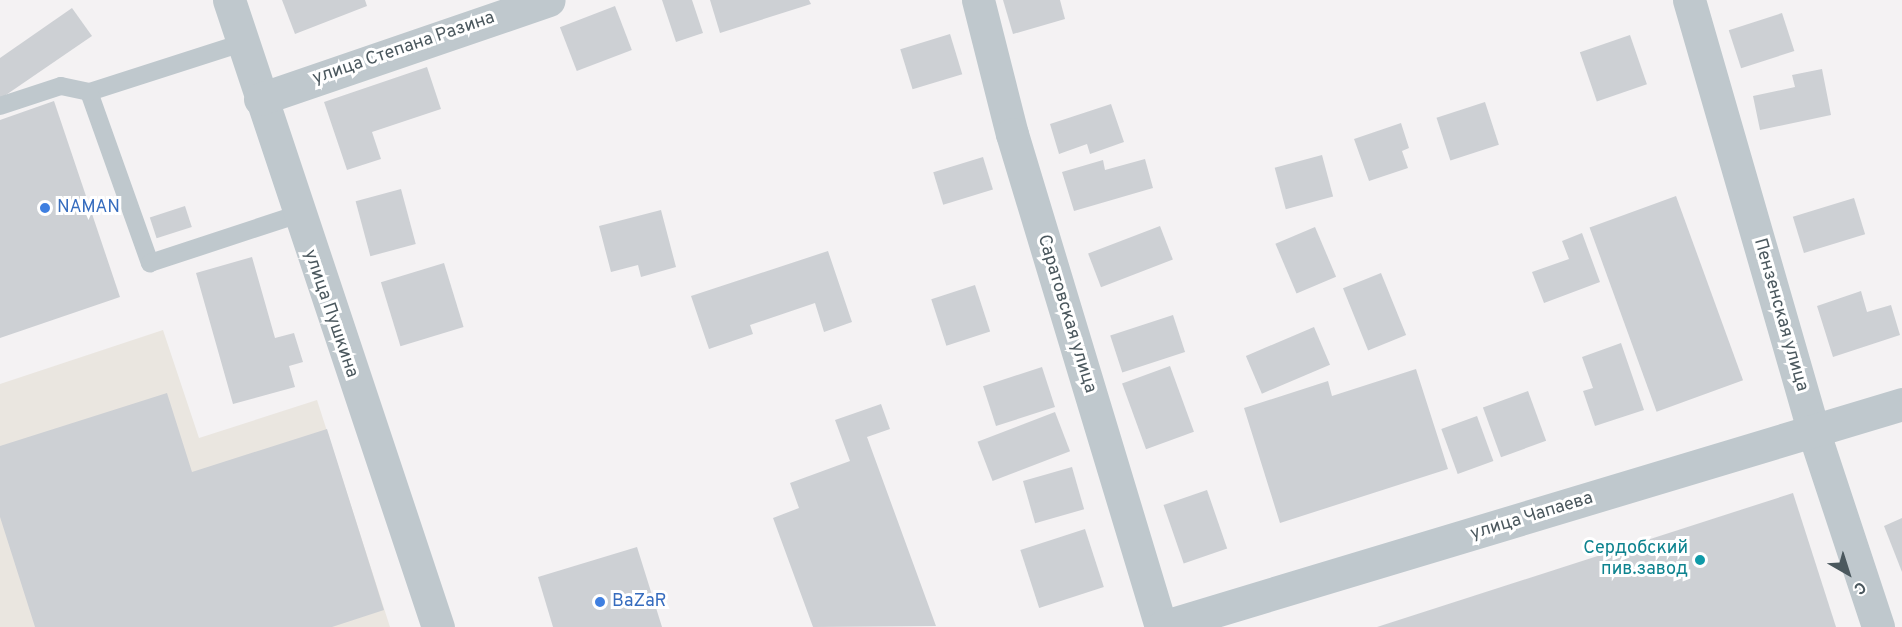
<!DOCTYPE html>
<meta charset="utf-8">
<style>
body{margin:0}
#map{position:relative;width:1902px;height:627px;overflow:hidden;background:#f4f2f3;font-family:Overpass,sans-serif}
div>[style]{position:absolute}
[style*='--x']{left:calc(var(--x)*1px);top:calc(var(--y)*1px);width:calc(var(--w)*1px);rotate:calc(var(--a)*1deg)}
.commercial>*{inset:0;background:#eae6e0}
.building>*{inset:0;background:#cdd0d4;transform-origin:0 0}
.lane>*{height:18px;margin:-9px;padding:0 9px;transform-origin:9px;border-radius:9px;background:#bfc8cd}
.street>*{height:33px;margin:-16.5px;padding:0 16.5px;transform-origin:16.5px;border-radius:16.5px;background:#bfc8cd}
.dots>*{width:16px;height:16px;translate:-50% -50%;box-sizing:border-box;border:3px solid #fff;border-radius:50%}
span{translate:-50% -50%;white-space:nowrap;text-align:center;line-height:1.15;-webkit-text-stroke:6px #fff;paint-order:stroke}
.street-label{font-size:18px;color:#4b585e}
.shop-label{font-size:18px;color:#366cbe}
.left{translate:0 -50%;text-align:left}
.culture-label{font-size:18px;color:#0d838f}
.right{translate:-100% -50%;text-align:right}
.north{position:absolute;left:1818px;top:543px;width:60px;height:60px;-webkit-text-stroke:4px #fff;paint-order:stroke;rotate:141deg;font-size:16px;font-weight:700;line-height:24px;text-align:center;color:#4b585e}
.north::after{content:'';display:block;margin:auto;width:21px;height:27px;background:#4b585e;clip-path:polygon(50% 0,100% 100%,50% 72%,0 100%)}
</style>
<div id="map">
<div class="commercial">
<i style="clip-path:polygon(163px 330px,199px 438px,317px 400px,390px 627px,0 627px,0 384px)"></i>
</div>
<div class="building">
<i style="clip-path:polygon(282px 0,365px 0,367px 6px,295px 34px)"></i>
<i style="clip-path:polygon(662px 0,692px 0,703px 33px,676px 42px)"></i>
<i style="clip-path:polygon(710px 0,809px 0,811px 4px,720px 33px)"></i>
<i style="clip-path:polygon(1003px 0,1060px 0,1065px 19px,1013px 34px)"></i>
<i style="left:615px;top:6px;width:47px;height:59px;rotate:69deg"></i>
<i style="clip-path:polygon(72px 8px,92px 36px,0 99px,0 58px)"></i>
<i style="left:1782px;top:13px;width:40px;height:56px;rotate:72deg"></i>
<i style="left:950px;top:34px;width:42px;height:52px;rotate:73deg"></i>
<i style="left:1630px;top:35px;width:52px;height:53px;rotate:71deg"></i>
<i style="clip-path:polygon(427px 67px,441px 109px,372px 132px,381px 159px,347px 170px,324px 102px)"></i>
<i style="clip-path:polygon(1822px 69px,1831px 115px,1760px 130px,1753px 96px,1795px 87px,1792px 75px)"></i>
<i style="clip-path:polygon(54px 101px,120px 297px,0 338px,0 120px)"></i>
<i style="left:1485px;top:102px;width:45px;height:51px;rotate:72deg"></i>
<i style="clip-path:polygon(1111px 104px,1124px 142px,1090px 154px,1087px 144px,1059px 154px,1050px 124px)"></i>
<i style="clip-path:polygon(1401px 123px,1409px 148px,1402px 151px,1408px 168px,1369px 181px,1354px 139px)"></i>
<i style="left:1322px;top:155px;width:43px;height:49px;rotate:75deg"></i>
<i style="left:983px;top:157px;width:34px;height:52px;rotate:73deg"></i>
<i style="clip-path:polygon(1145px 159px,1153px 188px,1074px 211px,1062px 172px,1103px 160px,1105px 170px)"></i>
<i style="left:401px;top:189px;width:57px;height:47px;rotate:75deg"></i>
<i style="left:1676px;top:196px;width:196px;height:92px;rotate:70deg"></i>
<i style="left:1854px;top:198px;width:38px;height:64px;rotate:73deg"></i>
<i style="left:185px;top:206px;width:22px;height:37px;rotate:72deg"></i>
<i style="clip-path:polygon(661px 210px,676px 267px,641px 277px,638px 265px,611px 272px,599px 226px)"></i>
<i style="left:1160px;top:226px;width:36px;height:77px;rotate:69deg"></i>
<i style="left:1315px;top:227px;width:54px;height:43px;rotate:67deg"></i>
<i style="clip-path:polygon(1582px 233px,1600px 282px,1544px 303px,1532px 272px,1569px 259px,1562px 241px)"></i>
<i style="clip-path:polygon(828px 251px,852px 322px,824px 332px,815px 303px,750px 325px,753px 334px,709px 349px,691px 296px)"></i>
<i style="clip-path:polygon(252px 257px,275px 338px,294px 333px,303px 362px,289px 366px,295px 387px,233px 404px,196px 273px)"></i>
<i style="left:444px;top:263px;width:67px;height:66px;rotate:73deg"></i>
<i style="left:1381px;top:273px;width:67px;height:41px;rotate:68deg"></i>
<i style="left:975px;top:285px;width:49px;height:46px;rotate:72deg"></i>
<i style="clip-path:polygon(1861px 291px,1867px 312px,1891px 305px,1900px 335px,1833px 357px,1817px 306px)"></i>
<i style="left:1173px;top:315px;width:39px;height:66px;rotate:72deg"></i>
<i style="left:1314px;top:327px;width:41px;height:74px;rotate:67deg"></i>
<i style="clip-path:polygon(1621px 343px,1644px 410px,1595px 426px,1583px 391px,1593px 388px,1582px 357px)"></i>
<i style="left:1170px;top:366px;width:70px;height:51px;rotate:70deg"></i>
<i style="left:1042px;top:367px;width:42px;height:62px;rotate:72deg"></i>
<i style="clip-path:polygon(1416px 369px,1448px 469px,1280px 523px,1244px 408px,1328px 381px,1332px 396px)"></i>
<i style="left:1528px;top:391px;width:53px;height:48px;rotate:70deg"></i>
<i style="clip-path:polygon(167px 393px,192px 472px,327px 429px,384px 610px,332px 627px,35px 627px,0 517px,0 446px)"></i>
<i style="clip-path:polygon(881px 404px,890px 429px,867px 437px,936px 626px,813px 627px,773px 518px,799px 508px,790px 483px,850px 461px,835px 420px)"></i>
<i style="left:1055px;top:412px;width:42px;height:83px;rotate:69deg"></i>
<i style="left:1477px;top:416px;width:48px;height:38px;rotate:70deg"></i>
<i style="left:1072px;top:467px;width:44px;height:51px;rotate:74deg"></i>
<i style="left:1207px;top:490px;width:62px;height:46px;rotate:71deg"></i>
<i style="clip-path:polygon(1793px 493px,1836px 627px,1377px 627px)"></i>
<i style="clip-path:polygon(1902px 518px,1902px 572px,1884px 526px)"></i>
<i style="left:1085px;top:529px;width:61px;height:68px;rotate:72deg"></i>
<i style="clip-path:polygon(637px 547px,662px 627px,553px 627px,538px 577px)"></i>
</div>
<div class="lane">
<i style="--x:242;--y:43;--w:161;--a:162.2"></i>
<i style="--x:89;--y:92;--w:182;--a:70.4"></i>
<i style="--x:150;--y:263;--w:154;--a:-18.2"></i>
<i style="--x:0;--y:106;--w:64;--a:-18.2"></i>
<i style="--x:61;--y:86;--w:29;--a:12"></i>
</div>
<div class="street">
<i style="--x:229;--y:0;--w:661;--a:71.57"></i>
<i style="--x:978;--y:0;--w:138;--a:75.8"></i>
<i style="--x:1012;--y:134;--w:515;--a:73.18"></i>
<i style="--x:1689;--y:0;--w:451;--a:73.9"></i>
<i style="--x:1814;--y:433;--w:204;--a:71.7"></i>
<i style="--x:260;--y:99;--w:305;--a:-18.9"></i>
<i style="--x:1162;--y:627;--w:773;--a:-16.77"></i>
</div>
<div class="dots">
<i style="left:45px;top:208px;background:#3f7fe0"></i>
<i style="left:1700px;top:560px;background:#0f9aa8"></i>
<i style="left:600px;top:602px;background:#3f7fe0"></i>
</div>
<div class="street-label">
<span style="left:404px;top:49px;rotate:-19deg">улица Степана Разина</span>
<span style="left:330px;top:314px;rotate:71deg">улица Пушкина</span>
<span style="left:1066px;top:314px;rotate:73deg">Саратовская улица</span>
<span style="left:1780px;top:315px;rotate:74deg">Пензенская улица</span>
<span style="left:1532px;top:517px;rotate:-17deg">улица Чапаева</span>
</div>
<div class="shop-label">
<span class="left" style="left:57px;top:208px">NAMAN</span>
<span class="left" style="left:612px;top:602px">BaZaR</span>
</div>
<div class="culture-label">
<span class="right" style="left:1688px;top:560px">Сердобский<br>пив.завод</span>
</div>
<div class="north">С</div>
</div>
